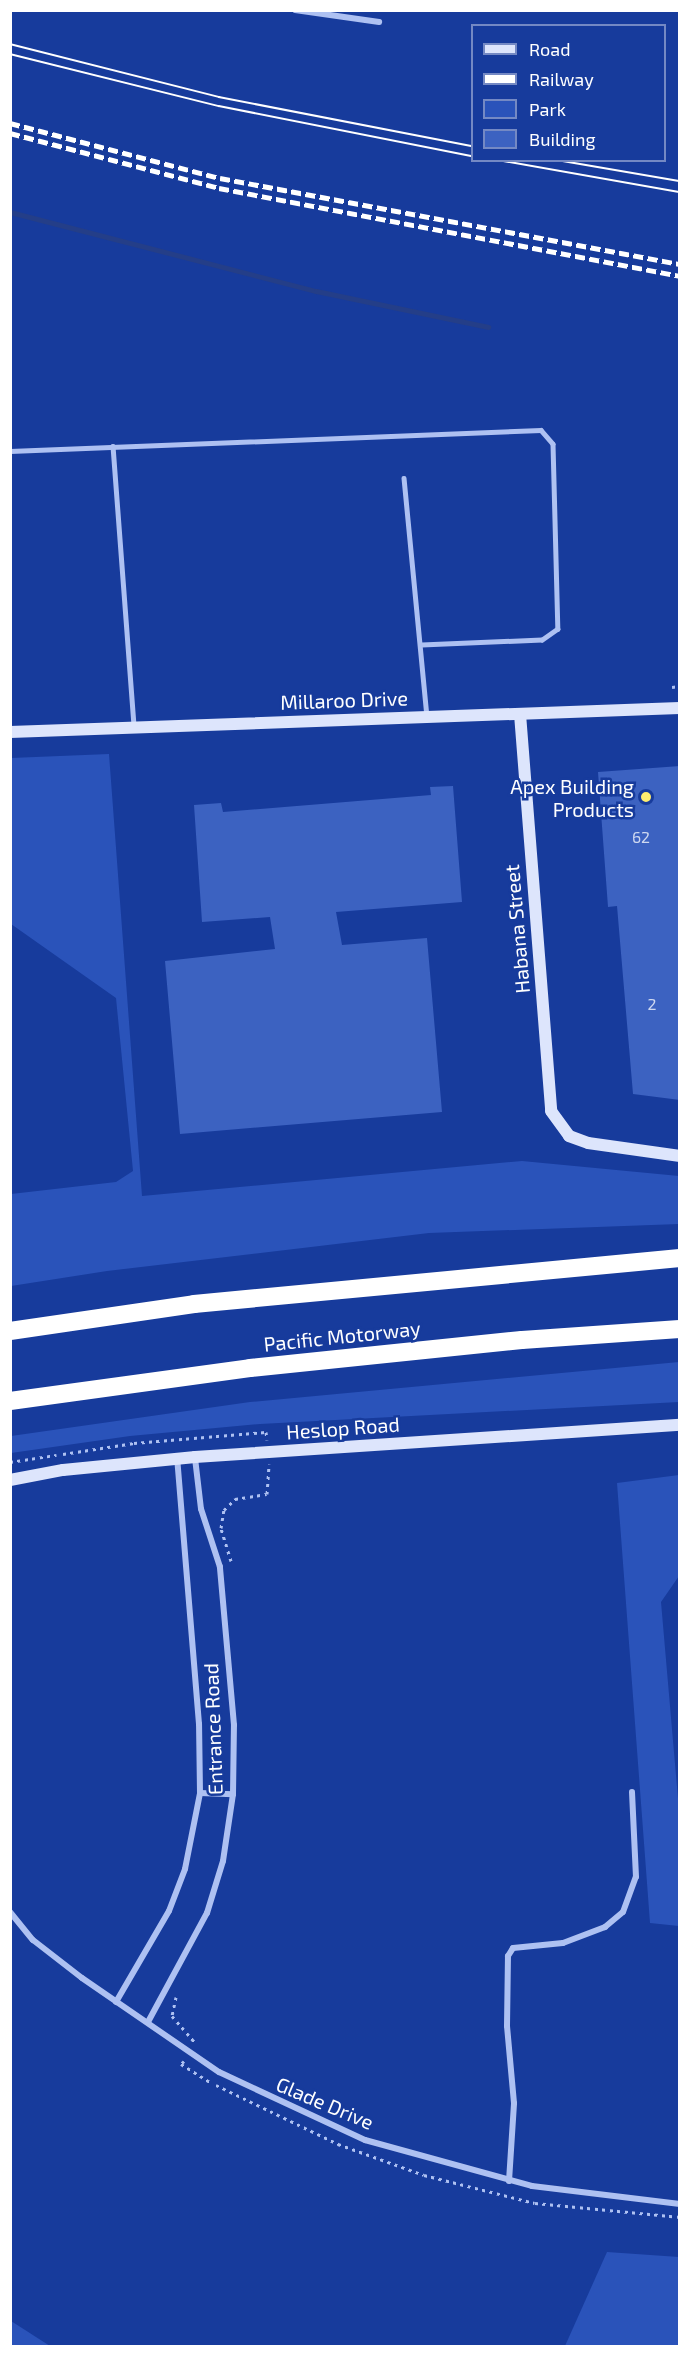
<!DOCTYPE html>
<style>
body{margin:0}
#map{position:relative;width:690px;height:2357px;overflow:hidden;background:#173b9c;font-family:"Exo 2",sans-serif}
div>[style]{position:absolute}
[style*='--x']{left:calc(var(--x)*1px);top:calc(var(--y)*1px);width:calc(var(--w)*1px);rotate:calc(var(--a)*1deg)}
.green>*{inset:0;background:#2a53ba}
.stream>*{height:5px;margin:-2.5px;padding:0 2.5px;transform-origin:2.5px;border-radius:2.5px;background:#243e88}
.building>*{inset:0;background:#3c62c1}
.path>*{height:3px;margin-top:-1.5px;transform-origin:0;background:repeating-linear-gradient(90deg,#aec1f2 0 3px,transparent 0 7.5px)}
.lane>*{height:4.5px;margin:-2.25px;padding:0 2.25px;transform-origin:2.25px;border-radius:2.25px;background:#aec1f2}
.street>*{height:6px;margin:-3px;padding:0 3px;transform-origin:3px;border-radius:3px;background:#aec1f2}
.secondary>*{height:12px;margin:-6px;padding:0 6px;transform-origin:6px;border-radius:6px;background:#dde5fc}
.highway>*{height:18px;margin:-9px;padding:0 9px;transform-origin:9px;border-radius:9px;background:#fff}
.tram>*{height:1.5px;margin:-0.75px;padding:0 0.75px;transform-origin:0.75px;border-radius:0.75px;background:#fff}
.rail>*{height:4.5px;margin-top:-2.25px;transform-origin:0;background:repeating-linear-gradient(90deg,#fff 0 10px,transparent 0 14.5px)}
.dots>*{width:16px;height:16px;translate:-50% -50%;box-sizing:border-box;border:3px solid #173b9c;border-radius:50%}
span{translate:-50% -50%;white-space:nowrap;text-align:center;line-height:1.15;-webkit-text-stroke:5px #173b9c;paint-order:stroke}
.number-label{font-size:16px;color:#ced8f0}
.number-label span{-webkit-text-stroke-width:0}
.street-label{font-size:20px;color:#fff}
.poi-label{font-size:20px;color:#fff}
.right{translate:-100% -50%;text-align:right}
.frame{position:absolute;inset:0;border:12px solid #fff;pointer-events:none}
.legend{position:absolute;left:471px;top:24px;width:195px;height:138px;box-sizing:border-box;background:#173b9c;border:2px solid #7489c4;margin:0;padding:8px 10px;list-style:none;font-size:18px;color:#fff}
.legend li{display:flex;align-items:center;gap:12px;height:30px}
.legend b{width:30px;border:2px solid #7489c4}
</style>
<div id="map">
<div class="green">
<i style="clip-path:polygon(109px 754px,142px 1196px,522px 1161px,679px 1176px,679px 1224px,429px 1233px,107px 1271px,11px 1286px,11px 1194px,116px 1182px,133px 1171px,116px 998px,11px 924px,11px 758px)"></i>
<i style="clip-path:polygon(679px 1362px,679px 1402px,260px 1424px,130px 1436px,11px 1453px,11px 1436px,250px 1402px)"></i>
<i style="clip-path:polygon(679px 1475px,679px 1576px,661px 1602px,679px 1810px,679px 1926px,650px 1923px,617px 1483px)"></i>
<i style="clip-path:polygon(607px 2252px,679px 2257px,679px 2346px,565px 2346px)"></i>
<i style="clip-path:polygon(10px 2321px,11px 2321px,50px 2346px,11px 2346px)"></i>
</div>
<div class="stream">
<i style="--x:10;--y:212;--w:316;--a:14.5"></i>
<i style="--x:316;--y:291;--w:176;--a:11.8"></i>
</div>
<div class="building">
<i style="clip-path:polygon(680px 766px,680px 1100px,633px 1094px,617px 906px,608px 907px,598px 772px)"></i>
<i style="clip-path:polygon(453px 786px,462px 902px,336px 912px,342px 945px,427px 938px,442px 1112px,180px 1134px,165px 961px,275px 949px,270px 917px,202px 922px,194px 805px,221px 803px,223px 812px,431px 795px,430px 787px)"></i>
</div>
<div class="path">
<i style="--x:672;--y:687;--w:8;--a:-7"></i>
<i style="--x:63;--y:1454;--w:72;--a:-8.8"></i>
<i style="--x:134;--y:1443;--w:132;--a:-4.8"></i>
<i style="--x:266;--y:1432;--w:8;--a:83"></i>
<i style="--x:10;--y:1462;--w:47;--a:-8.7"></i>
<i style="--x:231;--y:1561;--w:34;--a:-107"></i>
<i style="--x:221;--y:1528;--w:18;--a:-81"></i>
<i style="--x:224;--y:1510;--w:16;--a:-45"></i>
<i style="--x:235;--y:1499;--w:32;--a:-9"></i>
<i style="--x:267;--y:1494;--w:30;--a:-86"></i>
<i style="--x:176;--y:1997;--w:19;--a:102"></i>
<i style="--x:172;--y:2016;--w:35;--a:49"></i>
<i style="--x:184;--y:2061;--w:4;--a:135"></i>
<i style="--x:181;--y:2064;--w:34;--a:32"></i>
<i style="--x:216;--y:2085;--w:136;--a:25.8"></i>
<i style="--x:338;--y:2144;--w:91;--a:19.8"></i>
<i style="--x:424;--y:2175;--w:114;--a:14.2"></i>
<i style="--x:535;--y:2203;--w:146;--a:5.5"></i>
</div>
<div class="lane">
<i style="--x:113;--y:446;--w:282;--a:85.7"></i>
<i style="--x:10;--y:451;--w:531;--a:-2.26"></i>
<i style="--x:541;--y:430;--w:18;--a:49"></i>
<i style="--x:553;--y:444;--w:185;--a:88.5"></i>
<i style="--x:558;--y:629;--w:19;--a:145"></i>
<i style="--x:542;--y:640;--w:120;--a:177.6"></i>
<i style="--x:404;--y:478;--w:240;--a:84.5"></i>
</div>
<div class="street">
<i style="--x:295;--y:10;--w:85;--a:8.1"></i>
<i style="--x:200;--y:1793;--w:33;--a:2"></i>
<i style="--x:10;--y:1912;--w:36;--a:51"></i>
<i style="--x:33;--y:1940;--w:62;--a:37.8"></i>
<i style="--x:82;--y:1978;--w:166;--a:34.5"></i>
<i style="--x:219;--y:2072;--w:161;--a:25"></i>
<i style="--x:365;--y:2140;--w:173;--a:15.4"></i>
<i style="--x:532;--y:2186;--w:149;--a:6.9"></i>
<i style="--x:116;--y:2002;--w:105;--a:-59.8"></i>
<i style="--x:169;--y:1911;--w:45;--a:-69.1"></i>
<i style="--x:185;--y:1869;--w:77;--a:-78.8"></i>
<i style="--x:200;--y:1793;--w:69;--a:-90.8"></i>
<i style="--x:199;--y:1724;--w:266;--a:-94.7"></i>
<i style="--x:148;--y:2022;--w:124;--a:-61.6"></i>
<i style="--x:207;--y:1913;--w:54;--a:-72.9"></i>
<i style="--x:223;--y:1861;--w:68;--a:-81.5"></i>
<i style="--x:233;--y:1794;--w:69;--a:-89.2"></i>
<i style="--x:234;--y:1725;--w:159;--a:-95.1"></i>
<i style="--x:220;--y:1567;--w:61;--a:-108.1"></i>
<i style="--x:201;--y:1509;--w:51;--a:-96.7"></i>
<i style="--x:509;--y:2181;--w:78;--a:-86.3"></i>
<i style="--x:514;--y:2103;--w:77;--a:-95.2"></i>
<i style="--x:507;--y:2026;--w:70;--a:-89.2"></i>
<i style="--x:508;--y:1956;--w:9;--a:-58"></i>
<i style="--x:513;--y:1948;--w:50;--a:-5.7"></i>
<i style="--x:563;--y:1943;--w:45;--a:-20.9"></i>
<i style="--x:605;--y:1927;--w:23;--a:-40"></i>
<i style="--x:623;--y:1912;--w:37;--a:-70"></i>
<i style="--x:636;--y:1877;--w:85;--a:-92.7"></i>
</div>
<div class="secondary">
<i style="--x:520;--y:714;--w:398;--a:85.5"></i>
<i style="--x:551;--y:1111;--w:31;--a:54"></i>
<i style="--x:569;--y:1136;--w:20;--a:20"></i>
<i style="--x:588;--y:1143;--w:93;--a:8"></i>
<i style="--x:10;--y:732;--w:670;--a:-2.05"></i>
<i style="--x:10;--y:1480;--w:54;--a:-10.7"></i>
<i style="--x:63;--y:1470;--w:133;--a:-5.6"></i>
<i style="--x:195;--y:1457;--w:486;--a:-3.8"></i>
</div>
<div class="highway">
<i style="--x:10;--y:1331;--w:186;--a:-8.3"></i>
<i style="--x:194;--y:1304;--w:488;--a:-5.4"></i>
<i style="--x:10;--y:1401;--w:242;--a:-7.8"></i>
<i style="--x:250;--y:1368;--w:273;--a:-5.9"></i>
<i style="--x:522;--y:1340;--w:158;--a:-4"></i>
</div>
<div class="tram">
<i style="--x:10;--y:44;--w:216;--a:14.2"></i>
<i style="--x:219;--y:97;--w:258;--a:11"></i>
<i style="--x:10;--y:54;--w:215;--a:14"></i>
<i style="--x:219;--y:106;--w:258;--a:11.2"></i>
<i style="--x:498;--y:160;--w:185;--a:10"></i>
<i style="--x:557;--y:160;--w:125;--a:9.7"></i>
</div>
<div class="rail">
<i style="--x:10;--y:123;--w:217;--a:14.7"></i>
<i style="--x:220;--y:178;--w:468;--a:10.6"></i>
<i style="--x:10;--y:133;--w:216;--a:14.7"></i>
<i style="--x:219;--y:188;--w:469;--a:10.8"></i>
</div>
<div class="dots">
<i style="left:646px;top:797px;background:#ffed6f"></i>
</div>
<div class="number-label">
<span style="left:641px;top:837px">62</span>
<span style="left:652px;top:1004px">2</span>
</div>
<div class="street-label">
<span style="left:344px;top:700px;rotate:-2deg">Millaroo Drive</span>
<span style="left:517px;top:929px;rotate:-95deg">Habana Street</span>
<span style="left:342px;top:1336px;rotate:-6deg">Pacific Motorway</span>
<span style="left:343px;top:1428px;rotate:-4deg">Heslop Road</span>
<span style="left:213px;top:1729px;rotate:-92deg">Entrance Road</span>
<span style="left:325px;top:2103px;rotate:23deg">Glade Drive</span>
</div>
<div class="poi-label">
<span class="right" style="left:634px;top:798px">Apex Building<br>Products</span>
</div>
<div class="frame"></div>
<ul class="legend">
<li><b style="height:8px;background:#dde5fc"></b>Road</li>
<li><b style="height:8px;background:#fff"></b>Railway</li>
<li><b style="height:16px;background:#2a53ba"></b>Park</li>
<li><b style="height:16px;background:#3c62c1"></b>Building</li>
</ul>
</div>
